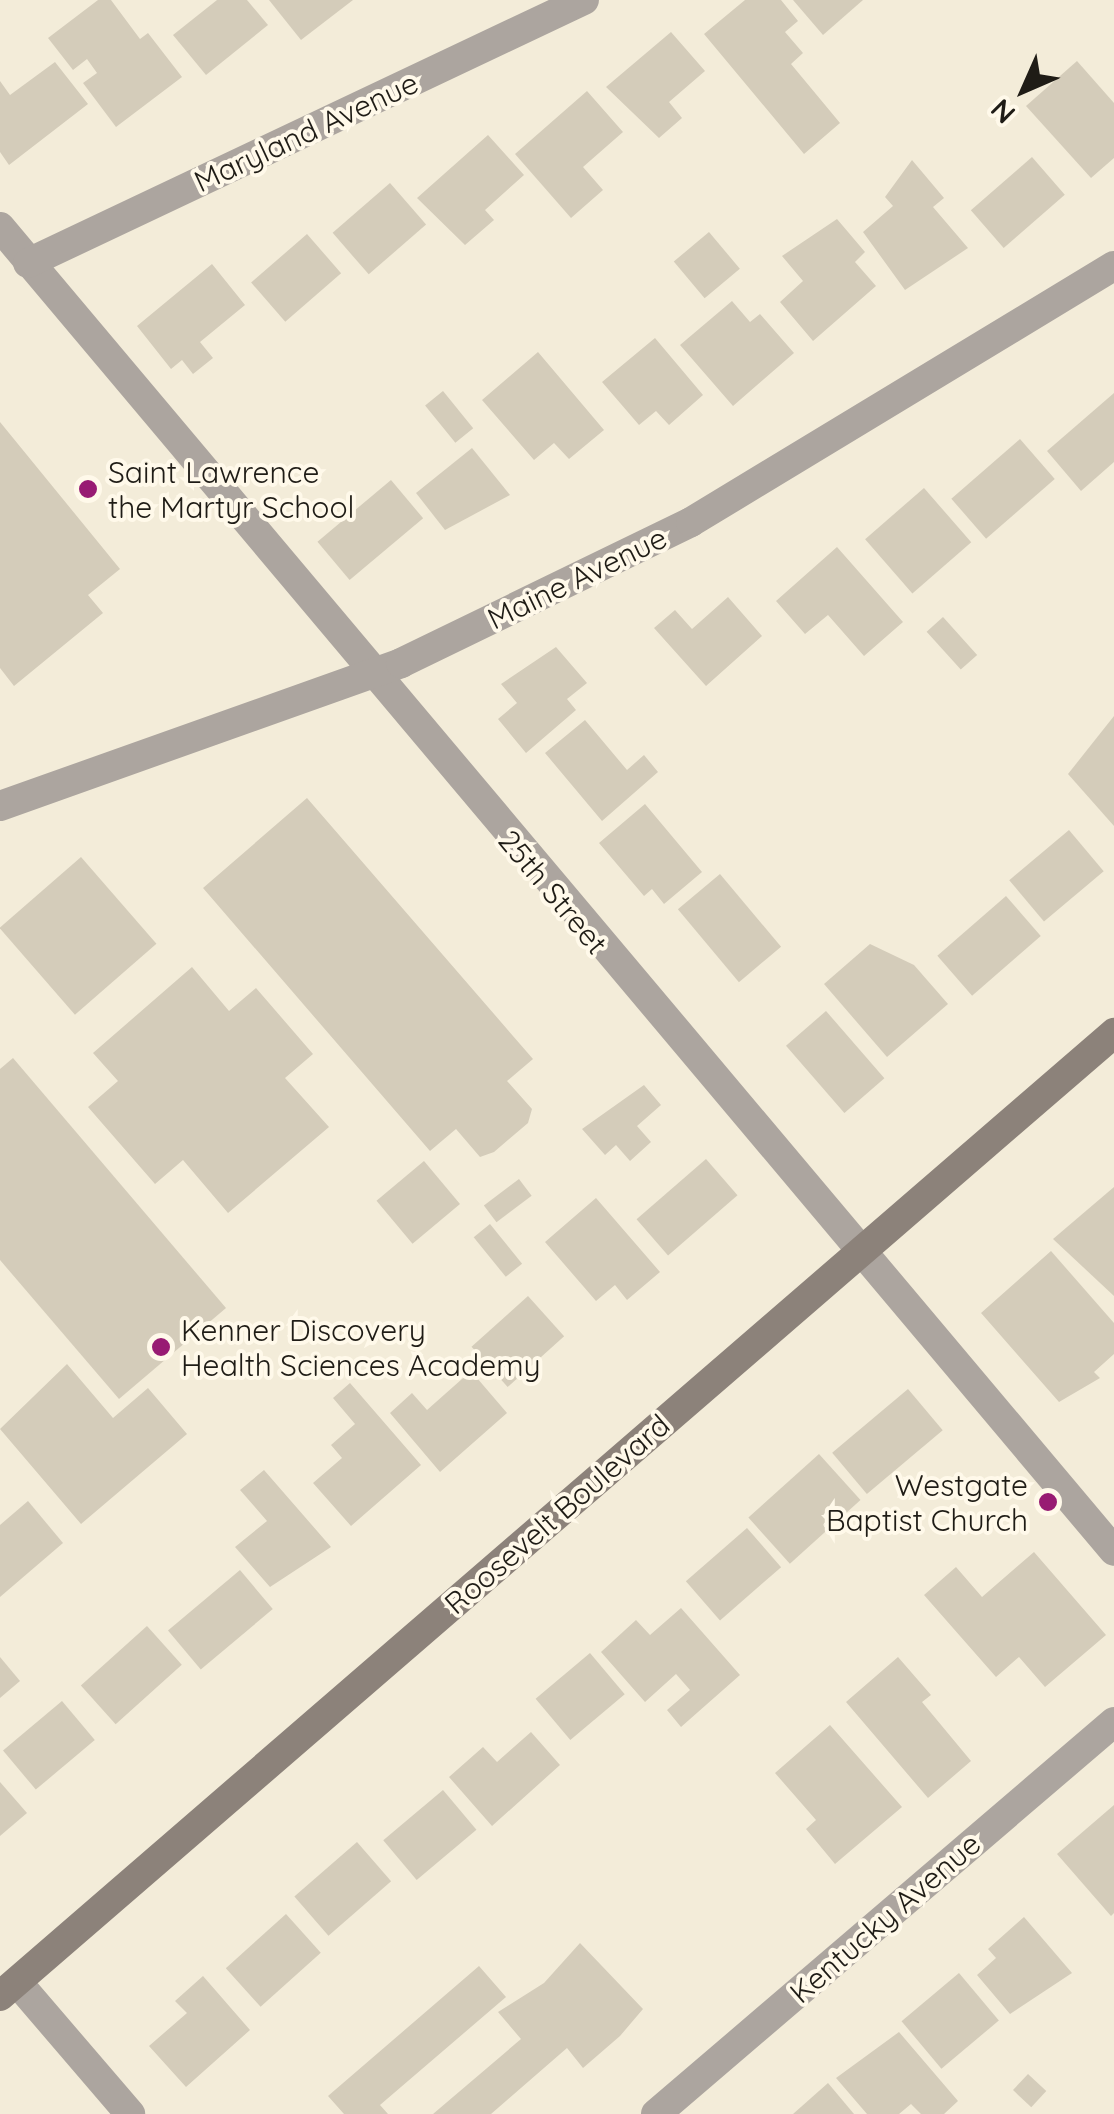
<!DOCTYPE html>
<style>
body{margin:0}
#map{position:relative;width:1114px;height:2114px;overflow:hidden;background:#f3ecd9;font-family:Quicksand,sans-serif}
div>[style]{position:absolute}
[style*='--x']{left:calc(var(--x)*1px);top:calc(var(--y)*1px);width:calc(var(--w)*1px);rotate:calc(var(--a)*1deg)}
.building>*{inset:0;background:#d4ccba;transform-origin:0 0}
.street>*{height:30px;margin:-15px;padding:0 15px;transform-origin:15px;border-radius:15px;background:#aca59f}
.secondary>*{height:30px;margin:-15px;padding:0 15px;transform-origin:15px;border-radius:15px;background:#8c827a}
.dots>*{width:28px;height:28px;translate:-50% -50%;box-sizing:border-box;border:5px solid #fff9ea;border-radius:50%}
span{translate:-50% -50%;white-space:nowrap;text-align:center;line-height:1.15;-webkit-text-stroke:8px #fff9ea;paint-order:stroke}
.street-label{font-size:30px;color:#1f1c16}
.poi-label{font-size:30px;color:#1f1c16}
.left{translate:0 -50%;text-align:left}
.right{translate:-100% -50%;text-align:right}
.north{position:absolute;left:974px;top:40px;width:100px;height:100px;-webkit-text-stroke:8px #fff9ea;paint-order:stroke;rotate:225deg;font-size:28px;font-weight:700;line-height:40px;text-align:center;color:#1f1c16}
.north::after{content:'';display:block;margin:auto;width:35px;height:45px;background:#1f1c16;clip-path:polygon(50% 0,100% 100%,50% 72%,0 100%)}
</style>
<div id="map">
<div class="building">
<i style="clip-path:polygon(98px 0,111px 0,140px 39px,148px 33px,182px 77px,116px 127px,83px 83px,97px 73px,87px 59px,73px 70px,48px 38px)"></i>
<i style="clip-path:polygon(217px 0,247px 0,268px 25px,206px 75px,173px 35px)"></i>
<i style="clip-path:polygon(269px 0,353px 0,301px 40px)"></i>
<i style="clip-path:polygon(745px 0,781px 0,798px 21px,785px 32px,803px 53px,791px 64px,840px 123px,804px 154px,704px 34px)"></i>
<i style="clip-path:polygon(793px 0,863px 0,823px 35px)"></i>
<i style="clip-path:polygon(671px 32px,705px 71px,669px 102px,682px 118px,659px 138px,606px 87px)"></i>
<i style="clip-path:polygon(1077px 61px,1114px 103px,1114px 158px,1091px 178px,1026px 106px)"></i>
<i style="clip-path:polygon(55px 62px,88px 104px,9px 165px,0 152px,0 81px,10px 95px)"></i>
<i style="clip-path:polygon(587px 91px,623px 132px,583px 167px,603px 190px,571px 218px,515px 154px)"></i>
<i style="clip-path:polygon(488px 135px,524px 175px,485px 210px,494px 220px,465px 245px,417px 198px)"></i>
<i style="left:1032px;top:157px;width:50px;height:81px;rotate:49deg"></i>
<i style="clip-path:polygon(912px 160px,944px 198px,933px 207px,968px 248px,905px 290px,863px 232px,893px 206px,885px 197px)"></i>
<i style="left:390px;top:183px;width:55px;height:76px;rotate:49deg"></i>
<i style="clip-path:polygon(837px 219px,865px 252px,855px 262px,876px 286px,813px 341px,780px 302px,803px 281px,782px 256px)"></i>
<i style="left:709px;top:232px;width:48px;height:46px;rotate:50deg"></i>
<i style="left:307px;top:234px;width:52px;height:74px;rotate:49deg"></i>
<i style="clip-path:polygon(212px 264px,245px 305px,200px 342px,213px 358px,193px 374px,182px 360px,171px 369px,137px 326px)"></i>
<i style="clip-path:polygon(732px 301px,750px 322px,760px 314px,794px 353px,733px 406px,680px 345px)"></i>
<i style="clip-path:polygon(655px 338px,703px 395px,669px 425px,656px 411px,639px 425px,602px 382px)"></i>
<i style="clip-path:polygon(538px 352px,604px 430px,569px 459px,554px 443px,534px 460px,482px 400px)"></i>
<i style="left:443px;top:391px;width:48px;height:23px;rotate:51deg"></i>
<i style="clip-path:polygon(1114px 393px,1114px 462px,1081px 491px,1047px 451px)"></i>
<i style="clip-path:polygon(0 422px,120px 569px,88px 595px,103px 613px,14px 686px,0 668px)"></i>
<i style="left:1020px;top:439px;width:53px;height:91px;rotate:49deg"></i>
<i style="clip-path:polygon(472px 448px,510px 495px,445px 530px,416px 493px)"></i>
<i style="left:391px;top:480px;width:50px;height:96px;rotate:50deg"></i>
<i style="left:924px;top:488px;width:72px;height:78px;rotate:49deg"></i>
<i style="clip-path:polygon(837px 547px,903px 622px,864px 656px,828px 615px,805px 634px,776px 601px)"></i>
<i style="clip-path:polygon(728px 597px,762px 636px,706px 686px,654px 628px,675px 610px,692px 629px)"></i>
<i style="left:943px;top:617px;width:51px;height:22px;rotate:48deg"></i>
<i style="clip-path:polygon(556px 647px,587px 683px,567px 699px,576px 710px,526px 753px,498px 719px,517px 703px,501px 684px)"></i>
<i style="clip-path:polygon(1114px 716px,1114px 826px,1068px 774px)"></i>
<i style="clip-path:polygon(585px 720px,627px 770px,644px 755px,658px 772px,602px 821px,545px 753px)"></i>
<i style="clip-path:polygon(307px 798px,533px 1059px,507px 1081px,532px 1109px,528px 1123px,494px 1152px,480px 1157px,456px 1129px,430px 1151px,203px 888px)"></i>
<i style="clip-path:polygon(645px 804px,702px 872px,664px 904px,652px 889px,644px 896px,599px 843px)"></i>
<i style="left:1069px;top:830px;width:54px;height:78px;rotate:50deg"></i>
<i style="left:81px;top:857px;width:115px;height:108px;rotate:49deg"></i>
<i style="left:720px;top:874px;width:95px;height:55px;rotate:50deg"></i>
<i style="left:1006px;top:896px;width:53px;height:91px;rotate:49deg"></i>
<i style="clip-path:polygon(870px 944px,914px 965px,948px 1004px,887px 1057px,824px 984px)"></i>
<i style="clip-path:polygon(192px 967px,229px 1011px,256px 988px,313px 1054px,285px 1078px,329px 1127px,228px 1213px,183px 1160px,155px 1184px,88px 1107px,118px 1081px,93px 1053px)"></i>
<i style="left:826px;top:1011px;width:89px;height:53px;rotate:49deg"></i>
<i style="clip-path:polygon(13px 1058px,226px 1308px,119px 1399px,0 1260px,0 1069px)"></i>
<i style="clip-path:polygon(644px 1085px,661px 1105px,637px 1126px,651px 1142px,630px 1161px,616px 1145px,605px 1155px,582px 1129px)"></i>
<i style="left:706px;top:1159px;width:48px;height:92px;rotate:49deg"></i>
<i style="left:424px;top:1161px;width:56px;height:62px;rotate:50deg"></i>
<i style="left:519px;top:1179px;width:21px;height:44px;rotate:53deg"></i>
<i style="clip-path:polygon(1114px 1187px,1114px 1296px,1053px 1239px)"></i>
<i style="clip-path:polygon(596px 1198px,660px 1272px,627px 1300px,615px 1285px,596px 1301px,545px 1242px)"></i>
<i style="left:490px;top:1224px;width:51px;height:21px;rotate:51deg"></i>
<i style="clip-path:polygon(1051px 1251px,1114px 1323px,1114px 1354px,1094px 1372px,1100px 1378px,1059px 1402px,981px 1313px)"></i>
<i style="left:528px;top:1296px;width:54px;height:76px;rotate:48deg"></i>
<i style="clip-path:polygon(67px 1364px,113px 1418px,148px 1388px,187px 1434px,81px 1524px,0 1429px)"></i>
<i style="clip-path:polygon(471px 1371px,507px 1413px,440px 1472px,390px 1413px,412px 1393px,427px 1410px)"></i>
<i style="clip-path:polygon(350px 1383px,421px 1465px,351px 1526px,313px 1483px,342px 1458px,331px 1445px,355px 1424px,333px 1398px)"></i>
<i style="left:908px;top:1389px;width:54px;height:99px;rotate:50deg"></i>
<i style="left:819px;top:1454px;width:62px;height:95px;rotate:48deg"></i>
<i style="clip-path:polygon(264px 1470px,331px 1547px,270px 1587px,235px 1547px,267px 1521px,240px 1490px)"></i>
<i style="clip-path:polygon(28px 1501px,63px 1543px,0 1597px,0 1525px)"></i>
<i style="left:747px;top:1528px;width:52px;height:81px;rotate:49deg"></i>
<i style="clip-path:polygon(1034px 1552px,1106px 1635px,1045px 1687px,1019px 1657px,996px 1677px,924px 1595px,956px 1567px,982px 1597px)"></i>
<i style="left:240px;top:1570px;width:51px;height:94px;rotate:50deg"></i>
<i style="clip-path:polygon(681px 1608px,740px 1675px,681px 1727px,667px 1710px,690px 1690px,676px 1674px,645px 1702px,601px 1652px,636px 1620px,650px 1635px)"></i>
<i style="left:147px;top:1626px;width:52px;height:89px;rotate:48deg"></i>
<i style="left:590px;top:1653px;width:54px;height:71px;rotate:50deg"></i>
<i style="clip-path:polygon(0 1657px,20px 1681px,0 1698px)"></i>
<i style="clip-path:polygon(898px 1657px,931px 1695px,922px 1702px,971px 1761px,928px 1798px,846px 1702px)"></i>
<i style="left:62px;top:1701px;width:51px;height:77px;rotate:50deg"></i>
<i style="clip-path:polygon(830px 1725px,902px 1807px,835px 1864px,806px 1829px,816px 1820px,775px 1773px)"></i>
<i style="clip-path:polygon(531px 1732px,560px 1765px,492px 1826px,449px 1777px,483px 1747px,497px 1762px)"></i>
<i style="clip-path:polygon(0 1782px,27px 1813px,0 1836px)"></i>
<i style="left:443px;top:1790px;width:52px;height:78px;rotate:50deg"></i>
<i style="clip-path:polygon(1114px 1805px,1114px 1913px,1111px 1916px,1057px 1854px)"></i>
<i style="left:357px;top:1842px;width:52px;height:83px;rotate:49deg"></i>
<i style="left:286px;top:1914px;width:52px;height:81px;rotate:48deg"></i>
<i style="clip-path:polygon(1024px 1917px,1072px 1973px,1010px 2014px,977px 1975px,996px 1958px,988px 1949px)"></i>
<i style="clip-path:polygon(580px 1943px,643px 2009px,620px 2036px,583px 2068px,567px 2048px,491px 2114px,433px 2114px,521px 2039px,498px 2012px,544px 1983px)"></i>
<i style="clip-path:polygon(479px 1966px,506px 1997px,380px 2105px,388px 2114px,344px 2114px,328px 2096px)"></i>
<i style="left:959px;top:1973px;width:62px;height:75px;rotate:50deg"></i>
<i style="clip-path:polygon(203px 1976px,250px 2030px,186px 2087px,149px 2046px,187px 2013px,175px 2001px)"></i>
<i style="clip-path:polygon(899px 2032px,958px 2101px,944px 2114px,921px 2114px,911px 2104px,899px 2114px,867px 2114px,836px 2078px)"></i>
<i style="left:1028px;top:2074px;width:25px;height:22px;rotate:43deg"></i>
<i style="clip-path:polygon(828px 2083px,854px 2114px,793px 2114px)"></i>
</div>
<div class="street">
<i style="--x:0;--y:227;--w:1730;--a:49.92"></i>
<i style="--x:28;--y:263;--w:615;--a:-25.32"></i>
<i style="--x:0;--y:806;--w:426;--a:-19.6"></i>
<i style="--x:401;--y:663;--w:322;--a:-25.9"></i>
<i style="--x:691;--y:522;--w:494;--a:-31.2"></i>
<i style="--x:17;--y:1982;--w:174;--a:49.4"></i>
<i style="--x:656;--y:2114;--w:603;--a:-40.56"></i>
</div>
<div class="secondary">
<i style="--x:0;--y:1996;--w:1473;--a:-40.84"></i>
</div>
<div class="dots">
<i style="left:88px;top:489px;background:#981b73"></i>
<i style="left:161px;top:1347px;background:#981b73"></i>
<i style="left:1048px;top:1502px;background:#981b73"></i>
</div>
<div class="street-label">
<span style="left:306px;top:132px;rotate:-25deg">Maryland Avenue</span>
<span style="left:577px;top:578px;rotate:-26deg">Maine Avenue</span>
<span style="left:553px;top:892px;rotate:50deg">25th Street</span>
<span style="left:557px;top:1514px;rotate:-41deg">Roosevelt Boulevard</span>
<span style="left:885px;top:1918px;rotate:-41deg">Kentucky Avenue</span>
</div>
<div class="poi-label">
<span class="left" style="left:108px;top:489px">Saint Lawrence<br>the Martyr School</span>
<span class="left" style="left:181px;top:1347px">Kenner Discovery<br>Health Sciences Academy</span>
<span class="right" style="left:1028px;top:1502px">Westgate<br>Baptist Church</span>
</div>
<div class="north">N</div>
</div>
